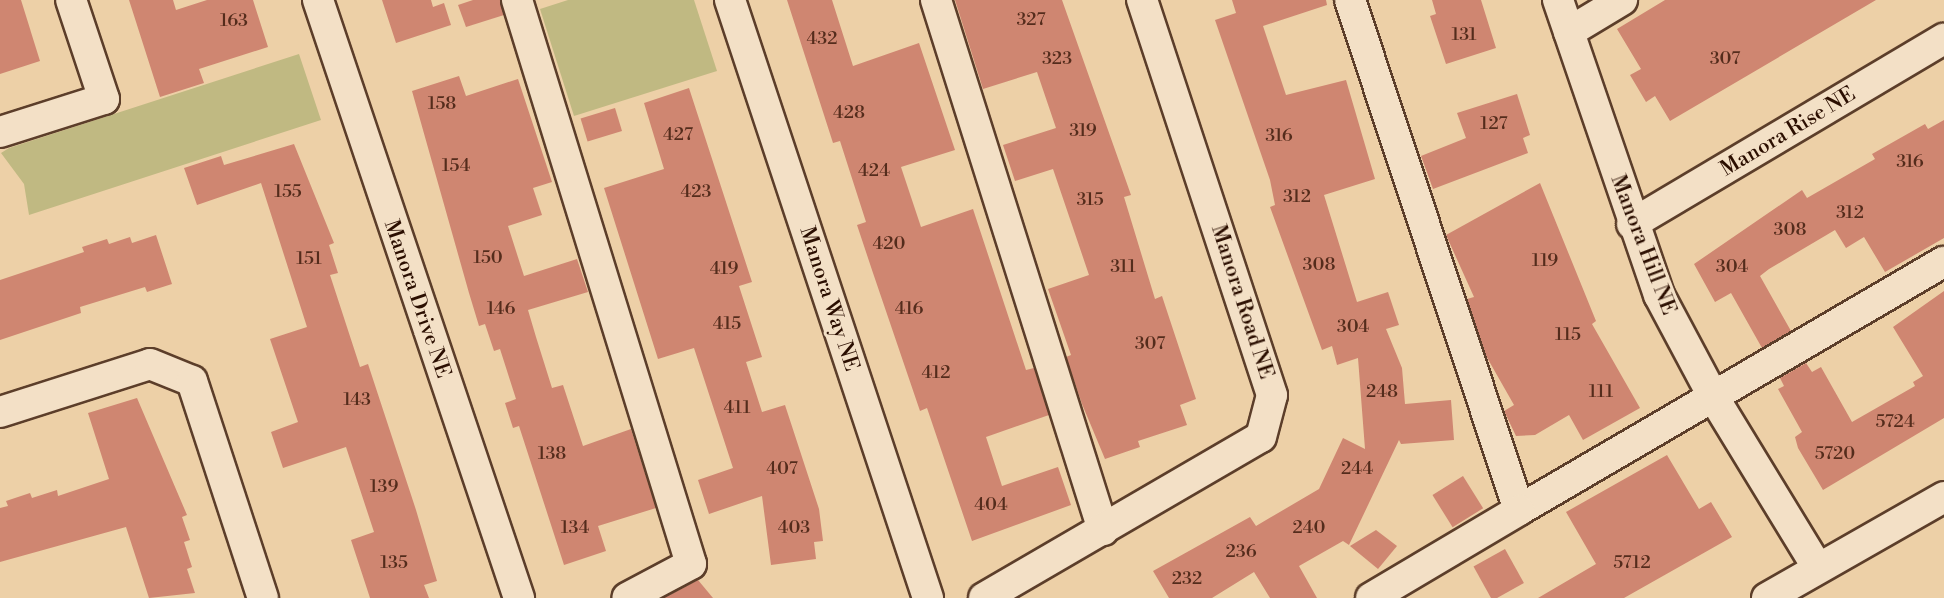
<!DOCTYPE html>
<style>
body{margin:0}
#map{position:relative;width:1944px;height:598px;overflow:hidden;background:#edd0a7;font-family:"Libre Bodoni",serif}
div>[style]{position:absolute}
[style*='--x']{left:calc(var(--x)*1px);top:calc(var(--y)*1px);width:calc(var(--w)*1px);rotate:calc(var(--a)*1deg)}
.green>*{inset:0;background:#c0b982}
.building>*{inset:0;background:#cf8671;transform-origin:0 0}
.roads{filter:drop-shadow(2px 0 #5c3e2a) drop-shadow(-2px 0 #5c3e2a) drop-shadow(0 2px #5c3e2a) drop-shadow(0 -2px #5c3e2a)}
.minor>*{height:30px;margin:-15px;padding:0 15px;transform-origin:15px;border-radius:15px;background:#f3e0c6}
span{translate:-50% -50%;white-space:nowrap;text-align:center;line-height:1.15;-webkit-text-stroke:6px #f3e0c6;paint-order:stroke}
.number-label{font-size:18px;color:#542c1c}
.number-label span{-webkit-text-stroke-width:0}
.street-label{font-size:21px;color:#2b0e00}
</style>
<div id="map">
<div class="green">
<i style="clip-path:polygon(568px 0,694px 0,717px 71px,574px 116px,540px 9px)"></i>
<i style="clip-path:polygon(299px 54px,321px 120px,29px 215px,24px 184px,1px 153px,9px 148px)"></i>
</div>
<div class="building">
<i style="clip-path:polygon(0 0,21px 0,40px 61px,0 74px)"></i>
<i style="clip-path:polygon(129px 0,173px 0,176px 10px,207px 0,253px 0,268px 47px,199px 69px,204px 83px,160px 97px)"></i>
<i style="clip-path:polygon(382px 0,431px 0,433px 7px,444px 3px,451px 25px,396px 43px)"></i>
<i style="clip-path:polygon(473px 0,500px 0,504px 15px,466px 27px,458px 5px)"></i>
<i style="clip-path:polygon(787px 0,832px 0,853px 66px,919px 43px,955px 150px,901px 167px,921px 227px,973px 209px,1026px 370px,1034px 368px,1049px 415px,986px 437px,1002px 486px,1058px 467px,1071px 505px,972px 541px,927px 408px,920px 411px,873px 273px,857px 225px,866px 222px,840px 141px,833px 143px)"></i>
<i style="clip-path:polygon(955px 0,1062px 0,1131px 195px,1124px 197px,1155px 299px,1162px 296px,1196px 399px,1180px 405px,1187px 425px,1138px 441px,1140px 447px,1105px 459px,1082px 404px,1066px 357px,1071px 355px,1048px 289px,1089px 275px,1053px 169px,1015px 181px,1003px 145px,1056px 128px,1037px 72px,983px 89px)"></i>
<i style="clip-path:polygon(1232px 0,1326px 0,1327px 5px,1263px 26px,1286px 95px,1346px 80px,1375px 179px,1324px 195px,1357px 302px,1388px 292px,1399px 325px,1386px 329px,1402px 368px,1405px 404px,1451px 400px,1454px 440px,1401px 444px,1399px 440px,1349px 545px,1343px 541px,1299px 566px,1317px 598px,1270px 598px,1254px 572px,1212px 598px,1169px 598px,1153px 571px,1250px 517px,1256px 526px,1319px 489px,1343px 438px,1365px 449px,1358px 358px,1337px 365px,1332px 346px,1322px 350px,1270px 207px,1275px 205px,1270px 180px,1215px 20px,1236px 13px)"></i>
<i style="clip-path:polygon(1432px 0,1481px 0,1496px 48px,1446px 64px,1430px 16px,1436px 14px)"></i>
<i style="clip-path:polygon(1665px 0,1876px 0,1670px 121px,1655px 96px,1646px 102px,1630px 75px,1641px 69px,1617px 29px)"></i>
<i style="clip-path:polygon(459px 76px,466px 96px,518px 79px,552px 182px,533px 188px,542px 215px,508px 226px,524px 276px,577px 259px,588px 292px,528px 310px,536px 337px,552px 388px,563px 385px,583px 446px,631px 429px,656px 508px,598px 526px,606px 551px,564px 565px,519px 426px,513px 428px,505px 403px,516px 399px,500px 349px,494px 351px,485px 324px,479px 326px,469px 293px,412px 91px)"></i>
<i style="clip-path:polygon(689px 88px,752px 282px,739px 286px,762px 357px,746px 362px,762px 412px,785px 405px,819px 509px,823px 541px,814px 542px,816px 559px,771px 565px,762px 496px,709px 514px,698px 480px,733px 468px,694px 348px,658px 359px,604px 188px,664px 169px,644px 103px)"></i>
<i style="clip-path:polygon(1517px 94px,1530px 135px,1523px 138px,1528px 153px,1433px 189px,1421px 156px,1466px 138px,1457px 113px)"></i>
<i style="left:615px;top:108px;width:24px;height:36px;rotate:73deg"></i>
<i style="clip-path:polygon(1944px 120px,1944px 238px,1885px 272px,1864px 237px,1846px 248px,1835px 230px,1769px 269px,1760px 276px,1791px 331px,1762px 348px,1731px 293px,1715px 302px,1694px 264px,1802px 190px,1807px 198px,1875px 159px,1872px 154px,1925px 124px,1928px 129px)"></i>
<i style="clip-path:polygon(294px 144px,334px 243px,329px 245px,338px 273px,330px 275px,360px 367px,368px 364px,416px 510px,437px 581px,424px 585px,429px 598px,370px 598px,351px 540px,374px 532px,346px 447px,283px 468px,271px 432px,298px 422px,270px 339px,307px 327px,261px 183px,197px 205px,184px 168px,221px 156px,224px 165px)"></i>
<i style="clip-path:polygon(1540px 183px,1596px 321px,1592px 324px,1640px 408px,1583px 440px,1569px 415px,1535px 435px,1516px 436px,1504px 411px,1514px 405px,1485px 354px,1467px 299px,1474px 297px,1446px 235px)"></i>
<i style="clip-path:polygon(156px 235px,172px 284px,147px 292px,145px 287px,80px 307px,81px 313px,0 340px,0 280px,84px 252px,82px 247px,107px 239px,109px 244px,130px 237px,132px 243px)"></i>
<i style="clip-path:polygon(1944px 291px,1944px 418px,1823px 490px,1798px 448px,1795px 437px,1802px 432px,1778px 389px,1784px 386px,1780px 378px,1806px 363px,1812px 372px,1821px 367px,1852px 422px,1915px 386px,1913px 382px,1923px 376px,1893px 327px)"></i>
<i style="clip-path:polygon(137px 398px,187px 515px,182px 517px,190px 540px,184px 542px,192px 567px,187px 569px,195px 593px,149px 598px,126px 527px,0 562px,0 508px,8px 506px,6px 501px,30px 493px,32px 498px,57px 490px,58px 496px,109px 479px,88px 413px)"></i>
<i style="clip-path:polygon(1667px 455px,1699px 509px,1711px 502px,1732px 537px,1624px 598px,1538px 598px,1596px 564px,1566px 512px)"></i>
<i style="left:1463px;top:476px;width:38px;height:36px;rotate:58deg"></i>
<i style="clip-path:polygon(1376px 530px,1397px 546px,1378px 569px,1350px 546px)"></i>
<i style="left:1505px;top:549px;width:39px;height:36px;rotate:61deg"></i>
<i style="clip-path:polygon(698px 580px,713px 598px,664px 598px)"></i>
</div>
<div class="roads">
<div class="minor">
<i style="--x:318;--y:0;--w:631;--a:71.42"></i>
<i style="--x:517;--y:0;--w:590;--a:72.85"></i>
<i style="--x:691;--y:564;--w:72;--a:152"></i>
<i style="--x:730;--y:0;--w:630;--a:71.68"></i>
<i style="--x:936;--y:0;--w:556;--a:72.51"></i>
<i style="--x:1350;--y:0;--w:537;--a:71.67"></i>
<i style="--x:1519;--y:510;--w:492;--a:-30.3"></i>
<i style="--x:1558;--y:0;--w:312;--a:71.1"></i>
<i style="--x:1659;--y:295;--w:117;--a:61.9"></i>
<i style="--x:1714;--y:398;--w:198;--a:58.6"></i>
<i style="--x:1569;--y:32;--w:62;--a:-31.1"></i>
<i style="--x:0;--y:132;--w:109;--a:-17.6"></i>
<i style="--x:104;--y:99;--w:104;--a:-108.4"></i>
<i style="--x:1632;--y:224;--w:363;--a:-30.7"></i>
<i style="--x:0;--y:412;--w:157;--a:-17.7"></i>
<i style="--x:150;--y:364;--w:45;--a:22"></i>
<i style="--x:192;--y:381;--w:228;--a:71.9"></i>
<i style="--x:984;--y:598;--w:320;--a:-30.2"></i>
<i style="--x:1261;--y:437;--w:43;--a:-75.3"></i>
<i style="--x:1272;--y:395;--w:416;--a:-108.2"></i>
<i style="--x:1371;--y:598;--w:172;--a:-30.7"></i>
<i style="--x:1767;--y:598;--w:204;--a:-29.7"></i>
</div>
</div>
<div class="number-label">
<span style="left:1031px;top:20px">327</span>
<span style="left:234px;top:21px">163</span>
<span style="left:1464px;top:35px">131</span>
<span style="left:822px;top:39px">432</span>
<span style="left:1057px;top:59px">323</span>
<span style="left:1725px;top:59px">307</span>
<span style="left:442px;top:104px">158</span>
<span style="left:849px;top:113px">428</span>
<span style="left:1494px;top:124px">127</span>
<span style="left:1083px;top:131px">319</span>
<span style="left:678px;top:135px">427</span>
<span style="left:1279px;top:136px">316</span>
<span style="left:1910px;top:162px">316</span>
<span style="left:456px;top:166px">154</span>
<span style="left:874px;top:171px">424</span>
<span style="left:288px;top:192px">155</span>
<span style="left:696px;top:192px">423</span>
<span style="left:1297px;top:197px">312</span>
<span style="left:1090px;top:200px">315</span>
<span style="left:1850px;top:213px">312</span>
<span style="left:1790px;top:230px">308</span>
<span style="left:889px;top:244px">420</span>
<span style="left:488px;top:258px">150</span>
<span style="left:309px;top:259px">151</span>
<span style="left:1545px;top:261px">119</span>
<span style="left:1319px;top:265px">308</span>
<span style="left:1123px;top:267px">311</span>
<span style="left:1732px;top:267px">304</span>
<span style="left:724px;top:269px">419</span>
<span style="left:501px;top:309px">146</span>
<span style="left:909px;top:309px">416</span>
<span style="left:727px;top:324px">415</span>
<span style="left:1353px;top:327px">304</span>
<span style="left:1568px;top:335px">115</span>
<span style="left:1150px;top:344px">307</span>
<span style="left:936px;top:373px">412</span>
<span style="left:1382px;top:392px">248</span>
<span style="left:1601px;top:392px">111</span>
<span style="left:357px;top:400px">143</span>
<span style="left:737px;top:408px">411</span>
<span style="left:1895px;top:422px">5724</span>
<span style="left:552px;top:454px">138</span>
<span style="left:1835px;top:454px">5720</span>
<span style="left:782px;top:469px">407</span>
<span style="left:1357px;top:469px">244</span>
<span style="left:384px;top:487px">139</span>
<span style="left:991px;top:505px">404</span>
<span style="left:575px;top:528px">134</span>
<span style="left:794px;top:528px">403</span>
<span style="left:1309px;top:528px">240</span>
<span style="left:1241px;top:552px">236</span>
<span style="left:394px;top:563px">135</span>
<span style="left:1632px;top:563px">5712</span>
<span style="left:1187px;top:579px">232</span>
</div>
<div class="street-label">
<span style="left:1788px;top:132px;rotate:-31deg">Manora Rise NE</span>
<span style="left:1643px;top:245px;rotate:69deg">Manora Hill NE</span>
<span style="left:417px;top:299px;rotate:71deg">Manora Drive NE</span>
<span style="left:829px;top:299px;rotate:72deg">Manora Way NE</span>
<span style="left:1242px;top:302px;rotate:72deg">Manora Road NE</span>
</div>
</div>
